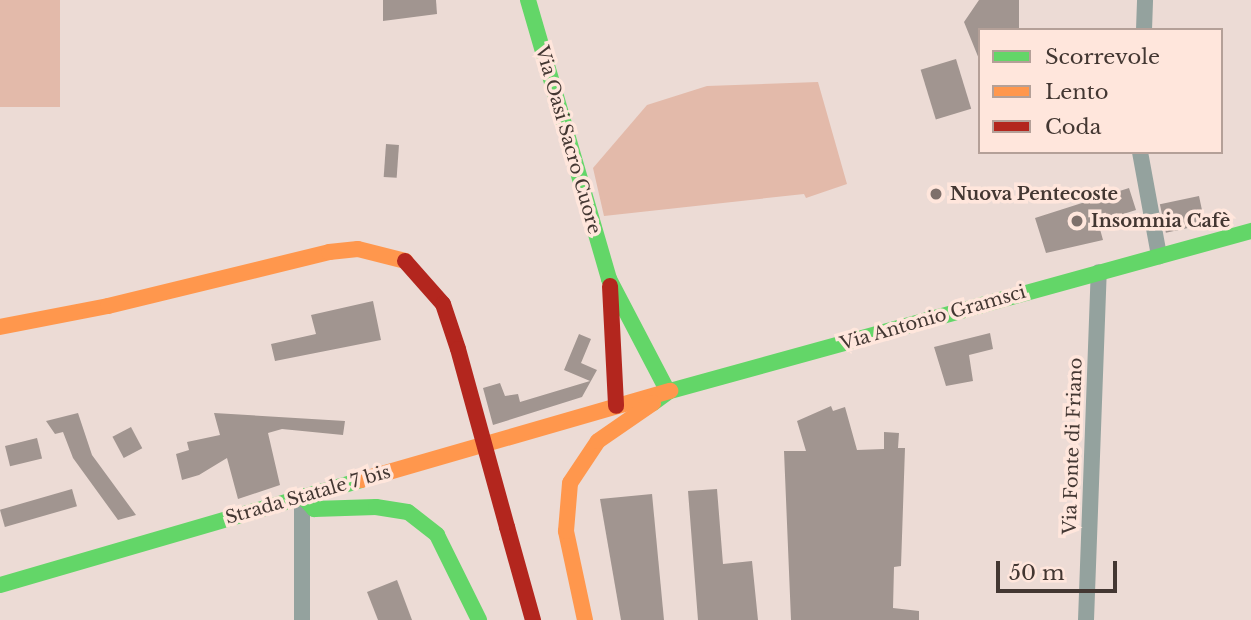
<!DOCTYPE html>
<meta charset="utf-8">
<style>
body{margin:0}
#map{position:relative;width:1251px;height:620px;overflow:hidden;background:#ecdbd5;font-family:"Libre Baskerville",serif}
div>[style]{position:absolute}
[style*='--x']{left:calc(var(--x)*1px);top:calc(var(--y)*1px);width:calc(var(--w)*1px);rotate:calc(var(--a)*1deg)}
.green>*{inset:0;background:#e3baaa;transform-origin:0 0}
.building>*{inset:0;background:#a19590;transform-origin:0 0}
.street>*{height:16px;margin:-8px;padding:0 8px;transform-origin:8px;border-radius:8px;background:#94a29e}
.fast>*{height:16px;margin:-8px;padding:0 8px;transform-origin:8px;border-radius:8px;background:#63d668}
.slow>*{height:16px;margin:-8px;padding:0 8px;transform-origin:8px;border-radius:8px;background:#ff974d}
.jam>*{height:16px;margin:-8px;padding:0 8px;transform-origin:8px;border-radius:8px;background:#b3261e}
.jam-bridge>*{height:16px;margin:-8px;padding:0 8px;transform-origin:8px;border-radius:8px;background:#b3261e}
.dots>*{width:19px;height:19px;translate:-50% -50%;box-sizing:border-box;border:4px solid #ffe6dc;border-radius:50%}
span{translate:-50% -50%;white-space:nowrap;text-align:center;line-height:1.15;-webkit-text-stroke:7px #ffe6dc;paint-order:stroke}
.street-label{font-size:18px;color:#433732}
.poi-label{font-size:18px;color:#433732;font-weight:700}
.left{translate:0 -50%;text-align:left}
.legend{position:absolute;left:978px;top:28px;width:245px;height:126px;box-sizing:border-box;background:#ffe6dc;border:2px solid #b4a098;margin:0;padding:9px 12px;list-style:none;font-size:21px;color:#433732}
.legend li{display:flex;align-items:center;gap:14px;height:35px}
.legend b{width:35px;border:2px solid #b4a098}
.scale{position:absolute;left:996px;top:561px;width:121px;height:32px;box-sizing:border-box;border:4px solid #433732;border-top:0;padding-left:9px;font-size:21px;line-height:24px;white-space:nowrap;color:#433732;-webkit-text-stroke:5px #ffe6dc;paint-order:stroke}
</style>
<div id="map">
<div class="green">
<i style="left:0;top:0;width:60px;height:107px"></i>
<i style="clip-path:polygon(818px 82px,847px 184px,806px 198px,804px 194px,604px 216px,593px 168px,647px 105px,707px 86px)"></i>
</div>
<div class="building">
<i style="clip-path:polygon(383px 0,436px 0,437px 14px,383px 21px)"></i>
<i style="clip-path:polygon(979px 0,1019px 0,1019px 30px,980px 30px,979px 59px,964px 22px)"></i>
<i style="left:956px;top:59px;width:52px;height:37px;rotate:73deg"></i>
<i style="left:386px;top:144px;width:13px;height:33px;rotate:4deg"></i>
<i style="clip-path:polygon(1129px 188px,1136px 210px,1098px 222px,1103px 240px,1046px 253px,1035px 218px)"></i>
<i style="left:1199px;top:196px;width:29px;height:40px;rotate:78deg"></i>
<i style="clip-path:polygon(373px 301px,381px 340px,275px 361px,271px 344px,316px 334px,311px 315px)"></i>
<i style="clip-path:polygon(990px 333px,993px 349px,969px 355px,973px 381px,946px 386px,934px 347px)"></i>
<i style="clip-path:polygon(579px 334px,591px 339px,581px 363px,597px 370px,582px 397px,493px 425px,483px 388px,500px 383px,505px 396px,518px 394px,520px 402px,590px 381px,564px 370px)"></i>
<i style="clip-path:polygon(831px 406px,833px 411px,845px 407px,857px 450px,884px 449px,884px 432px,899px 433px,898px 448px,905px 448px,901px 566px,894px 567px,893px 608px,919px 611px,919px 620px,791px 620px,784px 451px,806px 451px,797px 421px)"></i>
<i style="clip-path:polygon(78px 413px,92px 455px,136px 515px,118px 520px,73px 458px,63px 432px,55px 434px,46px 421px)"></i>
<i style="clip-path:polygon(214px 413px,345px 421px,343px 435px,282px 429px,268px 433px,280px 485px,238px 499px,227px 458px,199px 475px,182px 480px,176px 454px,189px 450px,187px 442px,220px 435px)"></i>
<i style="left:131px;top:427px;width:24px;height:21px;rotate:62deg"></i>
<i style="left:37px;top:438px;width:21px;height:33px;rotate:76deg"></i>
<i style="left:72px;top:489px;width:18px;height:75px;rotate:74deg"></i>
<i style="clip-path:polygon(717px 489px,723px 564px,752px 561px,758px 620px,698px 620px,688px 491px)"></i>
<i style="clip-path:polygon(652px 494px,664px 620px,621px 620px,600px 499px)"></i>
<i style="clip-path:polygon(397px 580px,412px 620px,378px 620px,367px 592px)"></i>
</div>
<div class="street">
<i style="--x:1144;--y:30;--w:30;--a:-88"></i>
<i style="--x:1140;--y:152;--w:106;--a:79.6"></i>
<i style="--x:302;--y:496;--w:124;--a:90"></i>
<i style="--x:1086;--y:620;--w:348;--a:-87.9"></i>
</div>
<div class="fast">
<i style="--x:528;--y:0;--w:291;--a:73.8"></i>
<i style="--x:609;--y:279;--w:127;--a:62.4"></i>
<i style="--x:668;--y:392;--w:19;--a:144"></i>
<i style="--x:670;--y:391;--w:603;--a:-15.4"></i>
<i style="--x:302;--y:496;--w:18;--a:47"></i>
<i style="--x:314;--y:509;--w:62;--a:-1.8"></i>
<i style="--x:376;--y:507;--w:32;--a:9"></i>
<i style="--x:408;--y:512;--w:37;--a:38"></i>
<i style="--x:437;--y:535;--w:95;--a:63.7"></i>
<i style="--x:0;--y:585;--w:376;--a:-16.2"></i>
</div>
<div class="slow">
<i style="--x:0;--y:327;--w:110;--a:-11"></i>
<i style="--x:108;--y:306;--w:228;--a:-13.7"></i>
<i style="--x:329;--y:252;--w:29;--a:-6"></i>
<i style="--x:358;--y:249;--w:49;--a:14.3"></i>
<i style="--x:361;--y:480;--w:322;--a:-16.1"></i>
<i style="--x:585;--y:620;--w:91;--a:-102.1"></i>
<i style="--x:566;--y:531;--w:48;--a:-85.2"></i>
<i style="--x:570;--y:483;--w:50;--a:-56.3"></i>
<i style="--x:598;--y:441;--w:67;--a:-34.6"></i>
</div>
<div class="jam">
<i style="--x:405;--y:261;--w:57;--a:48.5"></i>
<i style="--x:443;--y:304;--w:47;--a:71.6"></i>
<i style="--x:610;--y:286;--w:120;--a:87.1"></i>
<i style="--x:507;--y:527;--w:97;--a:74.4"></i>
</div>
<div class="jam-bridge">
<i style="--x:458;--y:349;--w:185;--a:74.6"></i>
</div>
<div class="dots">
<i style="left:936px;top:194px;background:#7e706b"></i>
<i style="left:1077px;top:221px;background:#7e706b"></i>
</div>
<div class="street-label">
<span style="left:568px;top:140px;rotate:74deg">Via Oasi Sacro Cuore</span>
<span style="left:933px;top:318px;rotate:-16deg">Via Antonio Gramsci</span>
<span style="left:1073px;top:446px;rotate:-88deg">Via Fonte di Friano</span>
<span style="left:308px;top:495px;rotate:-16deg">Strada Statale 7 bis</span>
</div>
<div class="poi-label">
<span class="left" style="left:950px;top:194px">Nuova Pentecoste</span>
<span class="left" style="left:1091px;top:221px">Insomnia Cafè</span>
</div>
<ul class="legend">
<li><b style="height:9px;background:#63d668"></b>Scorrevole</li>
<li><b style="height:9px;background:#ff974d"></b>Lento</li>
<li><b style="height:9px;background:#b3261e"></b>Coda</li>
</ul>
<div class="scale">50 m</div>
</div>
